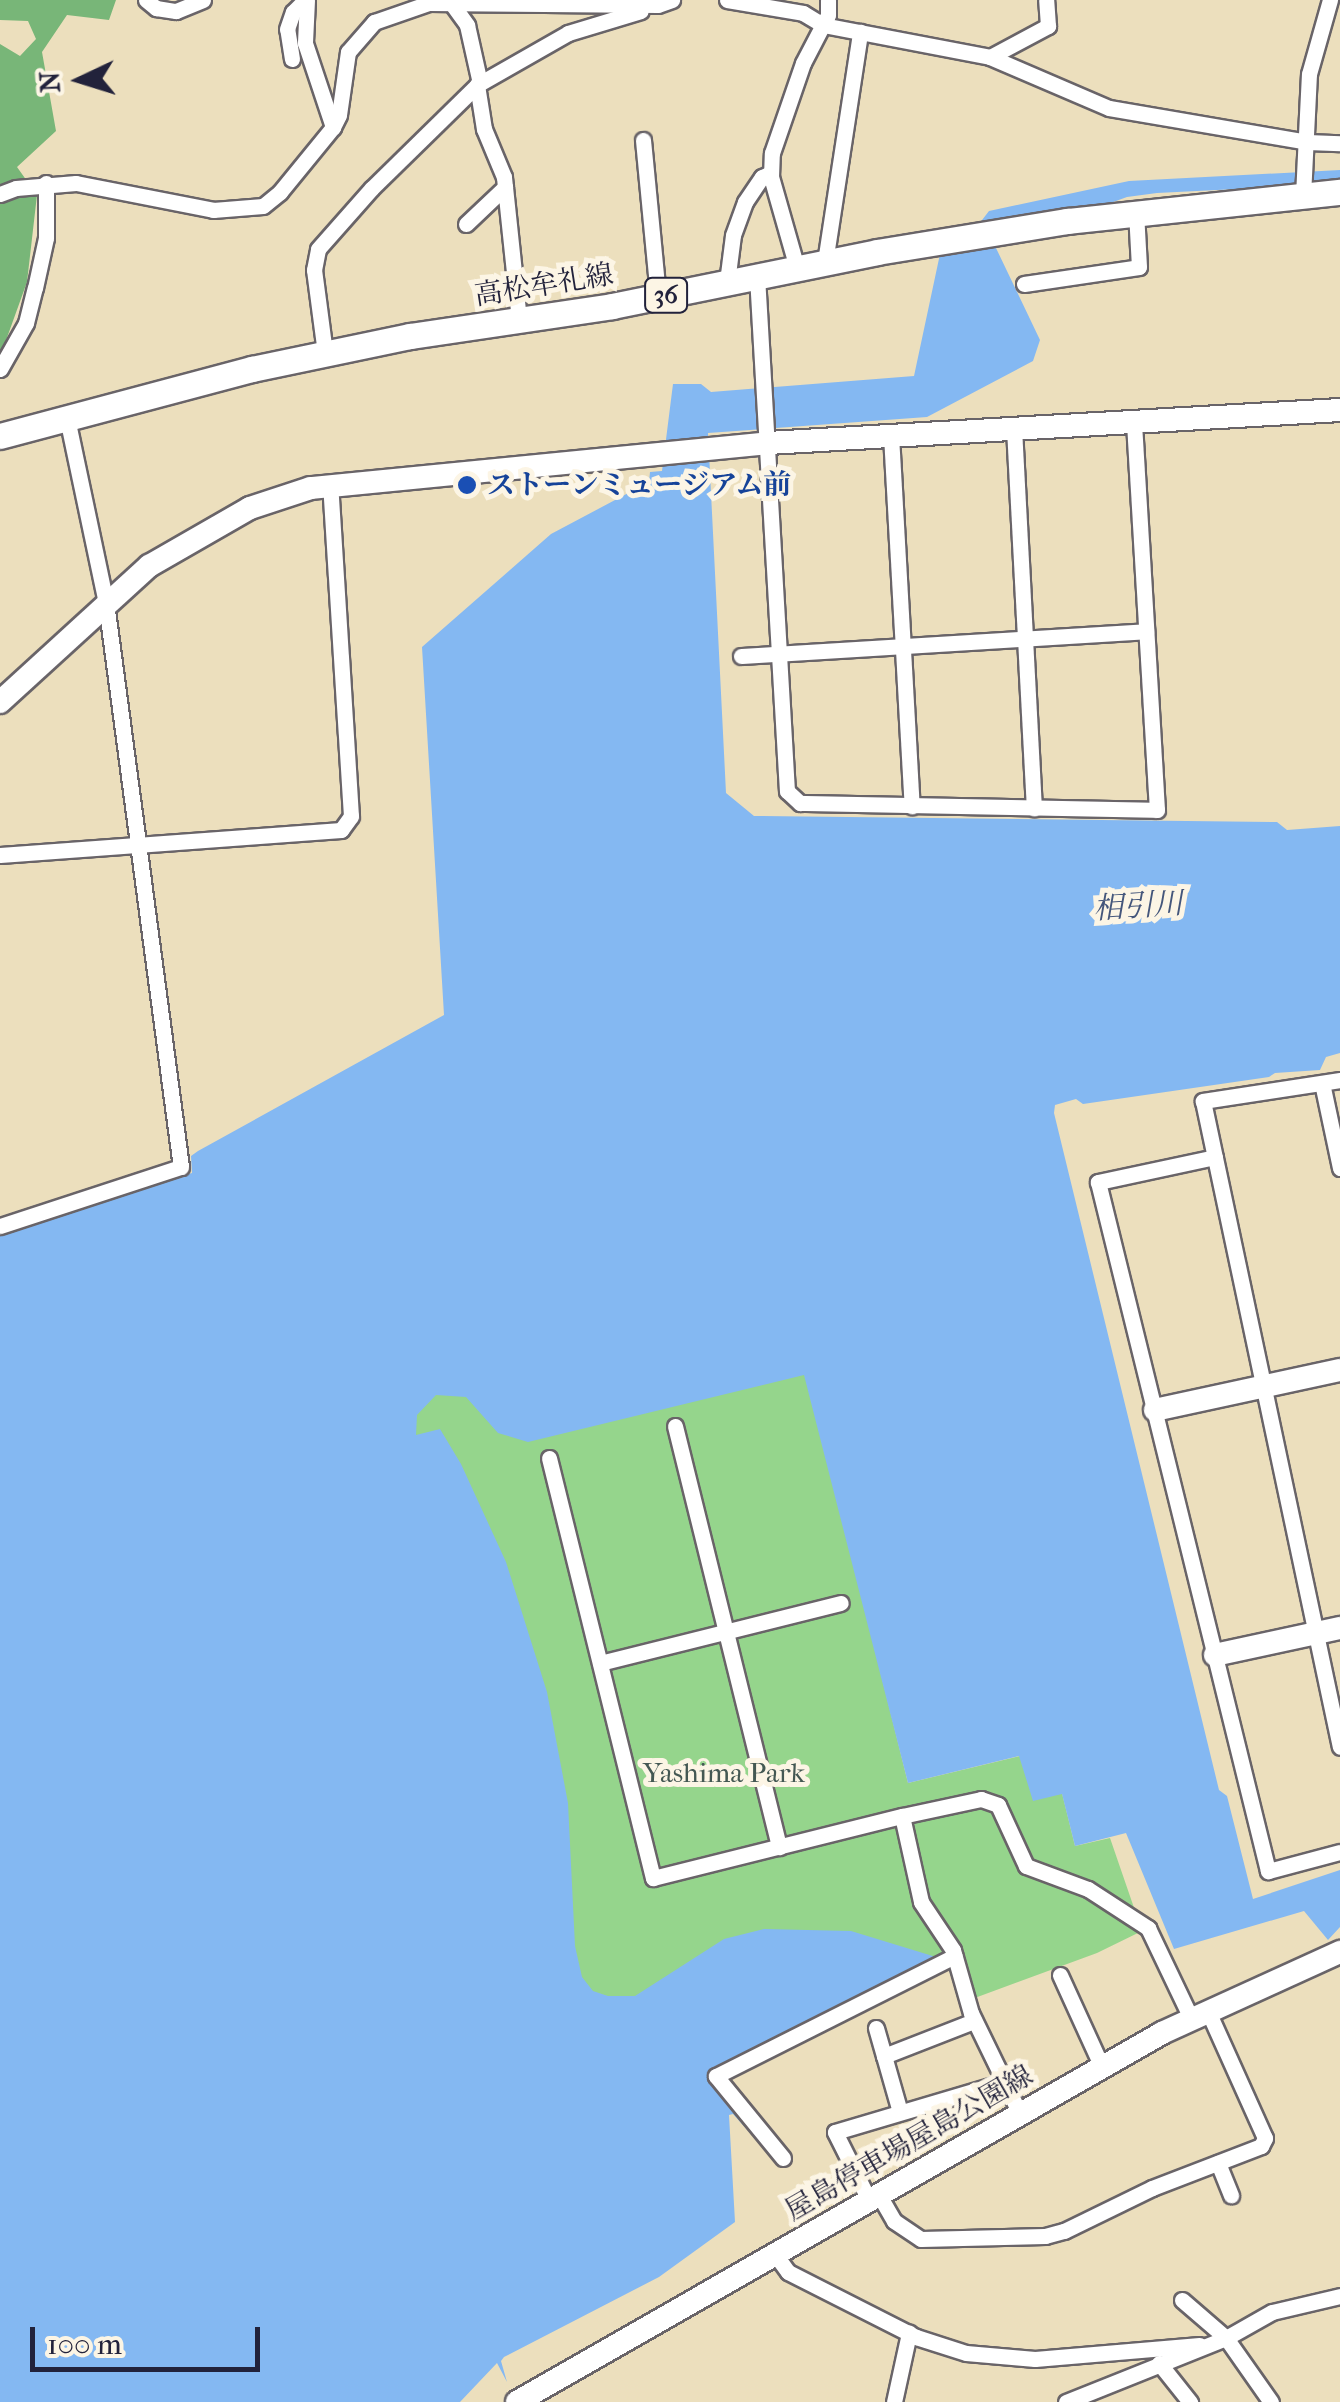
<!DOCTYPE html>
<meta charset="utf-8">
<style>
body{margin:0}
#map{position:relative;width:1340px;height:2402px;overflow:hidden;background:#ecdfbd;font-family:"IM FELL French Canon","Noto Serif JP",serif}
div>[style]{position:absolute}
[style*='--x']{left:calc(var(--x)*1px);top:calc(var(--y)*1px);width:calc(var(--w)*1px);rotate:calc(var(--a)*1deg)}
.green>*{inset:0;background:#95d58c}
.forest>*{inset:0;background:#78b678}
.water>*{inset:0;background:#84b8f2}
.roads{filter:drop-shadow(2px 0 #696468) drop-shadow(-2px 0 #696468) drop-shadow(0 2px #696468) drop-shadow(0 -2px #696468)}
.street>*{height:15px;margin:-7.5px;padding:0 7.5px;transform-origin:7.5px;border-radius:7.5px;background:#fff}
.secondary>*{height:22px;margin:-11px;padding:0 11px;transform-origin:11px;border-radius:11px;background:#fff}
.primary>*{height:25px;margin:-12.5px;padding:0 12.5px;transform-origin:12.5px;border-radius:12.5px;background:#fff}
.dots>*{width:28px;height:28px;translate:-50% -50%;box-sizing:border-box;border:5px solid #fcf5e5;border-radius:50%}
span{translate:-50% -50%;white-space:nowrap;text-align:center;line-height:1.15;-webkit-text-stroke:10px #fcf5e5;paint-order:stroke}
.shield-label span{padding:2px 8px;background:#fcf5e5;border:2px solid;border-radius:8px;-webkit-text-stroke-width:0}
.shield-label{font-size:25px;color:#22223b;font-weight:700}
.street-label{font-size:28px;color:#22223b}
.transit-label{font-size:28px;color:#164399;font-weight:700}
.left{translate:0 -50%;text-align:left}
.park-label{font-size:28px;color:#445853}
.water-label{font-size:30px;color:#44567b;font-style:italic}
.north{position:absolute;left:30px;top:30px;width:100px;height:100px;-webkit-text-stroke:8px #fcf5e5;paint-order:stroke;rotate:266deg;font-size:28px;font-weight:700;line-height:40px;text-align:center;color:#22223b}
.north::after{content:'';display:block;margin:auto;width:35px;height:45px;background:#22223b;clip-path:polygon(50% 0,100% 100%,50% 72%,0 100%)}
.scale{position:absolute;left:30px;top:2327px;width:230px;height:45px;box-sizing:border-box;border:5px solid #22223b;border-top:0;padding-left:12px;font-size:30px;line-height:35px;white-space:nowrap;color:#22223b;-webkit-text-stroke:8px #fcf5e5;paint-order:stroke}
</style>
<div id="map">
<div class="green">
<i style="clip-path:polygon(806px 1371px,908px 1783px,1020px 1756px,1062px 1793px,1075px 1846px,1110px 1838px,1142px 1931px,1097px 1953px,972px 1999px,951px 1956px,653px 2011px,574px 1993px,413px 1438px,418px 1406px,441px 1390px)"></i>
</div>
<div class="forest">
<i style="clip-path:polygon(0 0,116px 0,109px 20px,67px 15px,42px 52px,56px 131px,17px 167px,37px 195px,27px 282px,0 357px,0 44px,20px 56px,36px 39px,28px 21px,0 20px)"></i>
</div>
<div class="water">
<i style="clip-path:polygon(1340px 170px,1340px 184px,1157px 193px,1127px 197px,1080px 214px,1011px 222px,996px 248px,1040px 340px,1033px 361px,927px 417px,708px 433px,726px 793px,754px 816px,1277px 822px,1287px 830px,1340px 826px,1340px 1053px,1326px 1057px,1320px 1070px,1275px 1073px,1269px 1077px,1083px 1104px,1076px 1099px,1055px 1105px,1054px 1113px,1219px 1790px,1227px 1796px,1253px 1899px,1340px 1870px,1340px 1927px,1328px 1940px,1304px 1911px,1174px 1949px,1126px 1833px,1075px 1846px,1062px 1794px,1033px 1801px,1019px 1756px,908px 1783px,804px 1375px,528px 1442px,498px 1433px,466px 1397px,436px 1395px,417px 1415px,416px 1435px,440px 1429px,461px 1464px,506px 1562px,547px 1692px,568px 1803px,575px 1946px,582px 1977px,593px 1991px,608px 1996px,635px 1996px,724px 1939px,764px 1929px,851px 1931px,936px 1957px,710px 2071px,781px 2157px,776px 2162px,733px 2114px,729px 2115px,735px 2222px,659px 2277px,504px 2357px,501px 2361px,507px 2382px,497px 2363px,460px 2402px,0 2402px,0 1234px,192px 1173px,191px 1156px,198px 1151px,444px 1015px,422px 647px,551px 534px,649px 482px,650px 472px,662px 471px,673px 384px,701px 384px,711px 392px,914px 376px,940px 254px,959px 250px,989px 211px,1129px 181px)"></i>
</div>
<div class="roads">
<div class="street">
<i style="--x:146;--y:0;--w:13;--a:39"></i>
<i style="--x:156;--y:8;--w:20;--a:9"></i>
<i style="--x:176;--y:11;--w:29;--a:-22"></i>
<i style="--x:307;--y:0;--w:43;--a:92.7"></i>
<i style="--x:305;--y:43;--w:89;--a:71.6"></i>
<i style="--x:727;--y:0;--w:77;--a:9.7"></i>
<i style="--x:803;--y:13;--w:23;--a:31"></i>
<i style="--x:823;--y:25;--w:170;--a:10.8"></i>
<i style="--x:990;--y:57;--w:129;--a:23.2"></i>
<i style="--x:1109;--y:108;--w:201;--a:9.7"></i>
<i style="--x:1307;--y:142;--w:33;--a:2"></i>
<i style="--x:452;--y:4;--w:26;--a:54"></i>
<i style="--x:467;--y:25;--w:59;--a:77.4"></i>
<i style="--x:990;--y:57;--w:66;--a:-28.1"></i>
<i style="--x:1048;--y:26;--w:26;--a:-94"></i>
<i style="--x:292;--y:59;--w:30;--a:-99"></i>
<i style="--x:287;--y:29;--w:18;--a:-71"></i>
<i style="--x:293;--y:12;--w:17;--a:-45"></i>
<i style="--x:643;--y:140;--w:157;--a:84.5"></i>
<i style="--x:0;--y:194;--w:17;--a:-21"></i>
<i style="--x:16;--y:188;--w:60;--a:-4.8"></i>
<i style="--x:76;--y:183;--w:140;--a:11.1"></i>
<i style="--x:213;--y:210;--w:50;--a:-4.6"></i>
<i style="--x:263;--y:206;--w:22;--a:-39"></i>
<i style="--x:280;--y:192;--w:84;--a:-50.8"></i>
<i style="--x:333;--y:127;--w:13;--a:-63"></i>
<i style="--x:339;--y:115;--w:64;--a:-81.9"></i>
<i style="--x:348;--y:52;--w:40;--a:-49"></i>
<i style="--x:374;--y:22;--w:58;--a:-19.1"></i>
<i style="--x:429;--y:3;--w:229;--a:0.5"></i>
<i style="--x:658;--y:5;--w:15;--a:-20"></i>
<i style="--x:1303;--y:196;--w:122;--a:-87.2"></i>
<i style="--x:1309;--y:74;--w:77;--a:-74.2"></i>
<i style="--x:466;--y:224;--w:54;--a:-43.5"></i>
<i style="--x:825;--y:262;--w:233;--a:-81.3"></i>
<i style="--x:797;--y:268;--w:95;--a:-105.9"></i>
<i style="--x:771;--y:177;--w:24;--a:-88"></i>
<i style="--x:772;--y:153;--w:95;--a:-71"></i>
<i style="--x:803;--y:63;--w:54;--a:-62.5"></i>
<i style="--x:828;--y:15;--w:15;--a:-90"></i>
<i style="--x:757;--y:276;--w:516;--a:86.67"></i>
<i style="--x:787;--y:791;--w:18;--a:43"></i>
<i style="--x:800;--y:803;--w:357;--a:1.1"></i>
<i style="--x:1157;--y:810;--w:389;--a:-93.4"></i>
<i style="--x:727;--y:282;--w:47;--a:-82.7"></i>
<i style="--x:733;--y:235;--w:35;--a:-70"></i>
<i style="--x:745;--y:202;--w:30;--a:-56"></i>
<i style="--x:762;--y:177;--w:10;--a:-24"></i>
<i style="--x:1024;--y:284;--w:116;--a:-8.4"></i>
<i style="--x:1139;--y:267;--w:55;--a:-93.1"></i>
<i style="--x:519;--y:320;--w:144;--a:-96"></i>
<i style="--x:504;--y:177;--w:52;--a:-112.6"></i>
<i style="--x:484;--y:129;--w:45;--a:-99"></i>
<i style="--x:477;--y:85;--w:105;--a:-29.7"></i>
<i style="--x:568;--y:33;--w:76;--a:-16.8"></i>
<i style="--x:325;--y:353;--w:84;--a:-97.5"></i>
<i style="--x:314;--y:270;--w:21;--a:-79"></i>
<i style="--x:318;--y:249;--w:81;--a:-48.5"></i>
<i style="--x:372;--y:188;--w:147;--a:-44.4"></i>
<i style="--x:0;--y:369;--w:53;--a:-60.5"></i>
<i style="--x:26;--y:323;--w:36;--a:-76"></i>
<i style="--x:35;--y:288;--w:51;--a:-77.6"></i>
<i style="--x:46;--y:238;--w:55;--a:-90"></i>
<i style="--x:1014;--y:428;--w:381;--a:87"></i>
<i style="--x:891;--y:435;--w:372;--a:86.8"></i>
<i style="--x:741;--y:656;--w:406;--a:-3.5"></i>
<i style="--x:0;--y:855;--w:342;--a:-4.2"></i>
<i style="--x:341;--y:830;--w:17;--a:-54"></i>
<i style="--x:351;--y:816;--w:332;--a:-93.6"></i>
<i style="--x:1340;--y:1080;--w:139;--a:171.3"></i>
<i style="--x:1203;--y:1101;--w:660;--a:78.03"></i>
<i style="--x:1322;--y:1083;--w:87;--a:78"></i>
<i style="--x:1215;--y:1157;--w:120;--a:167.9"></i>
<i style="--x:1098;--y:1182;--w:710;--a:76.14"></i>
<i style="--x:1268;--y:1871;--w:74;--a:-14.8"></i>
<i style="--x:0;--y:1226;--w:190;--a:-18.1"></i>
<i style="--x:181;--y:1167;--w:569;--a:-97.57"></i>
<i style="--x:106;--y:603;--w:189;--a:-101.9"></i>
<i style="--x:675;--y:1426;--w:434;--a:76.1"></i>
<i style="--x:549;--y:1458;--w:433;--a:76.1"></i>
<i style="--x:653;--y:1878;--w:257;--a:-14"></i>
<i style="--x:902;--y:1816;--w:88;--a:77.5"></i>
<i style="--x:921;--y:1902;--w:58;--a:56.3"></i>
<i style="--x:953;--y:1950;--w:66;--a:74.1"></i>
<i style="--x:971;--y:2013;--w:112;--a:64.1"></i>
<i style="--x:600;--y:1663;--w:248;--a:-14"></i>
<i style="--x:902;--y:1816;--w:81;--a:-12.1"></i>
<i style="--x:981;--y:1799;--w:18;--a:19"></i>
<i style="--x:998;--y:1805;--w:67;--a:65.3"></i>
<i style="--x:1026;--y:1866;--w:66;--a:20.4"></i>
<i style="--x:1088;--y:1889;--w:72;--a:33"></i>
<i style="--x:1148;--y:1928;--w:100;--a:64.5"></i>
<i style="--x:1060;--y:1975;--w:101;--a:65.5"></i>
<i style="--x:876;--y:2028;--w:29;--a:74"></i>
<i style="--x:900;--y:2112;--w:58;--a:-105.9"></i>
<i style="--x:884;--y:2056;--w:97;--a:-21.3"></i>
<i style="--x:783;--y:2158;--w:106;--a:-129.3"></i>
<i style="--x:716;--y:2076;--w:267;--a:-26.7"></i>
<i style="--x:1218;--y:2163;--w:35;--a:68"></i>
<i style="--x:879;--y:2195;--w:30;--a:60"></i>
<i style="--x:894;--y:2221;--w:32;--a:34"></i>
<i style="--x:921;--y:2239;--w:124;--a:-1.4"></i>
<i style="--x:1045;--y:2236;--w:20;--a:-15"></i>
<i style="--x:1064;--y:2231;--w:98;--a:-26"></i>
<i style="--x:1152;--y:2188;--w:117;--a:-21.1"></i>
<i style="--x:1261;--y:2146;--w:9;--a:-63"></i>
<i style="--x:1265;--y:2138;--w:139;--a:-114.2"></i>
<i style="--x:869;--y:2200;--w:76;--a:-116.6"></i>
<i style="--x:835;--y:2132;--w:176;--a:-16.5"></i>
<i style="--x:775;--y:2254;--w:22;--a:54"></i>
<i style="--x:788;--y:2272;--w:144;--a:26.9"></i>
<i style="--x:916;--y:2337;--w:52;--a:17.7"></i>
<i style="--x:966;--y:2353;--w:69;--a:5"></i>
<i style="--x:1035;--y:2359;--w:165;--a:-4.9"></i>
<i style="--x:1182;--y:2300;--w:58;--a:40.8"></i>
<i style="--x:1226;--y:2338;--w:78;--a:54.9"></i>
<i style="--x:1159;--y:2363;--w:50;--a:51.5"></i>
<i style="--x:894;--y:2402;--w:71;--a:-77.7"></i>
<i style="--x:1066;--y:2402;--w:172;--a:-21.8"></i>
<i style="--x:1226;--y:2338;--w:53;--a:-29.5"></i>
<i style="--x:1272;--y:2312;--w:70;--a:-13.2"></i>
</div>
<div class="secondary">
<i style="--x:0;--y:702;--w:202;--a:-42.4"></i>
<i style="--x:149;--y:566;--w:116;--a:-29.9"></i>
<i style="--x:250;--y:508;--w:64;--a:-18.2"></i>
<i style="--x:311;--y:488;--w:459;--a:-5.6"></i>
<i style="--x:768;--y:443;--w:573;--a:-3.3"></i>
<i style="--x:1155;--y:1410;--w:189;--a:-12.2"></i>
<i style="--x:1215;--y:1655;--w:128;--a:-12.2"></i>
<i style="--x:517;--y:2402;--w:743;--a:-29.77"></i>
<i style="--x:1162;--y:2033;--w:196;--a:-24.5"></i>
</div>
<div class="primary">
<i style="--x:0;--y:436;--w:261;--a:-14.9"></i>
<i style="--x:252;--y:369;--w:161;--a:-11.8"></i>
<i style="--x:410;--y:336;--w:204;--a:-8.4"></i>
<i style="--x:612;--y:306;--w:270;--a:-11.5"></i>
<i style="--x:877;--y:252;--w:193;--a:-9.3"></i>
<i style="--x:1067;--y:221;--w:275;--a:-6.1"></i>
</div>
</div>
<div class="dots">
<i style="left:467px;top:485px;background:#1a4fb4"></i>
</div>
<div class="shield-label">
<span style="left:666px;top:295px">36</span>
</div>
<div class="street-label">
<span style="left:544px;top:285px;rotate:-9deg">高松牟礼線</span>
<span style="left:909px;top:2143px;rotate:-30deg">屋島停車場屋島公園線</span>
</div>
<div class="transit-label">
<span class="left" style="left:487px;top:485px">ストーンミュージアム前</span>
</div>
<div class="park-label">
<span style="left:724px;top:1773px">Yashima Park</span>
</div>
<div class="water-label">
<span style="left:1138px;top:907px;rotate:-4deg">相引川</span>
</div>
<div class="north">N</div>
<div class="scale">100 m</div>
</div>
